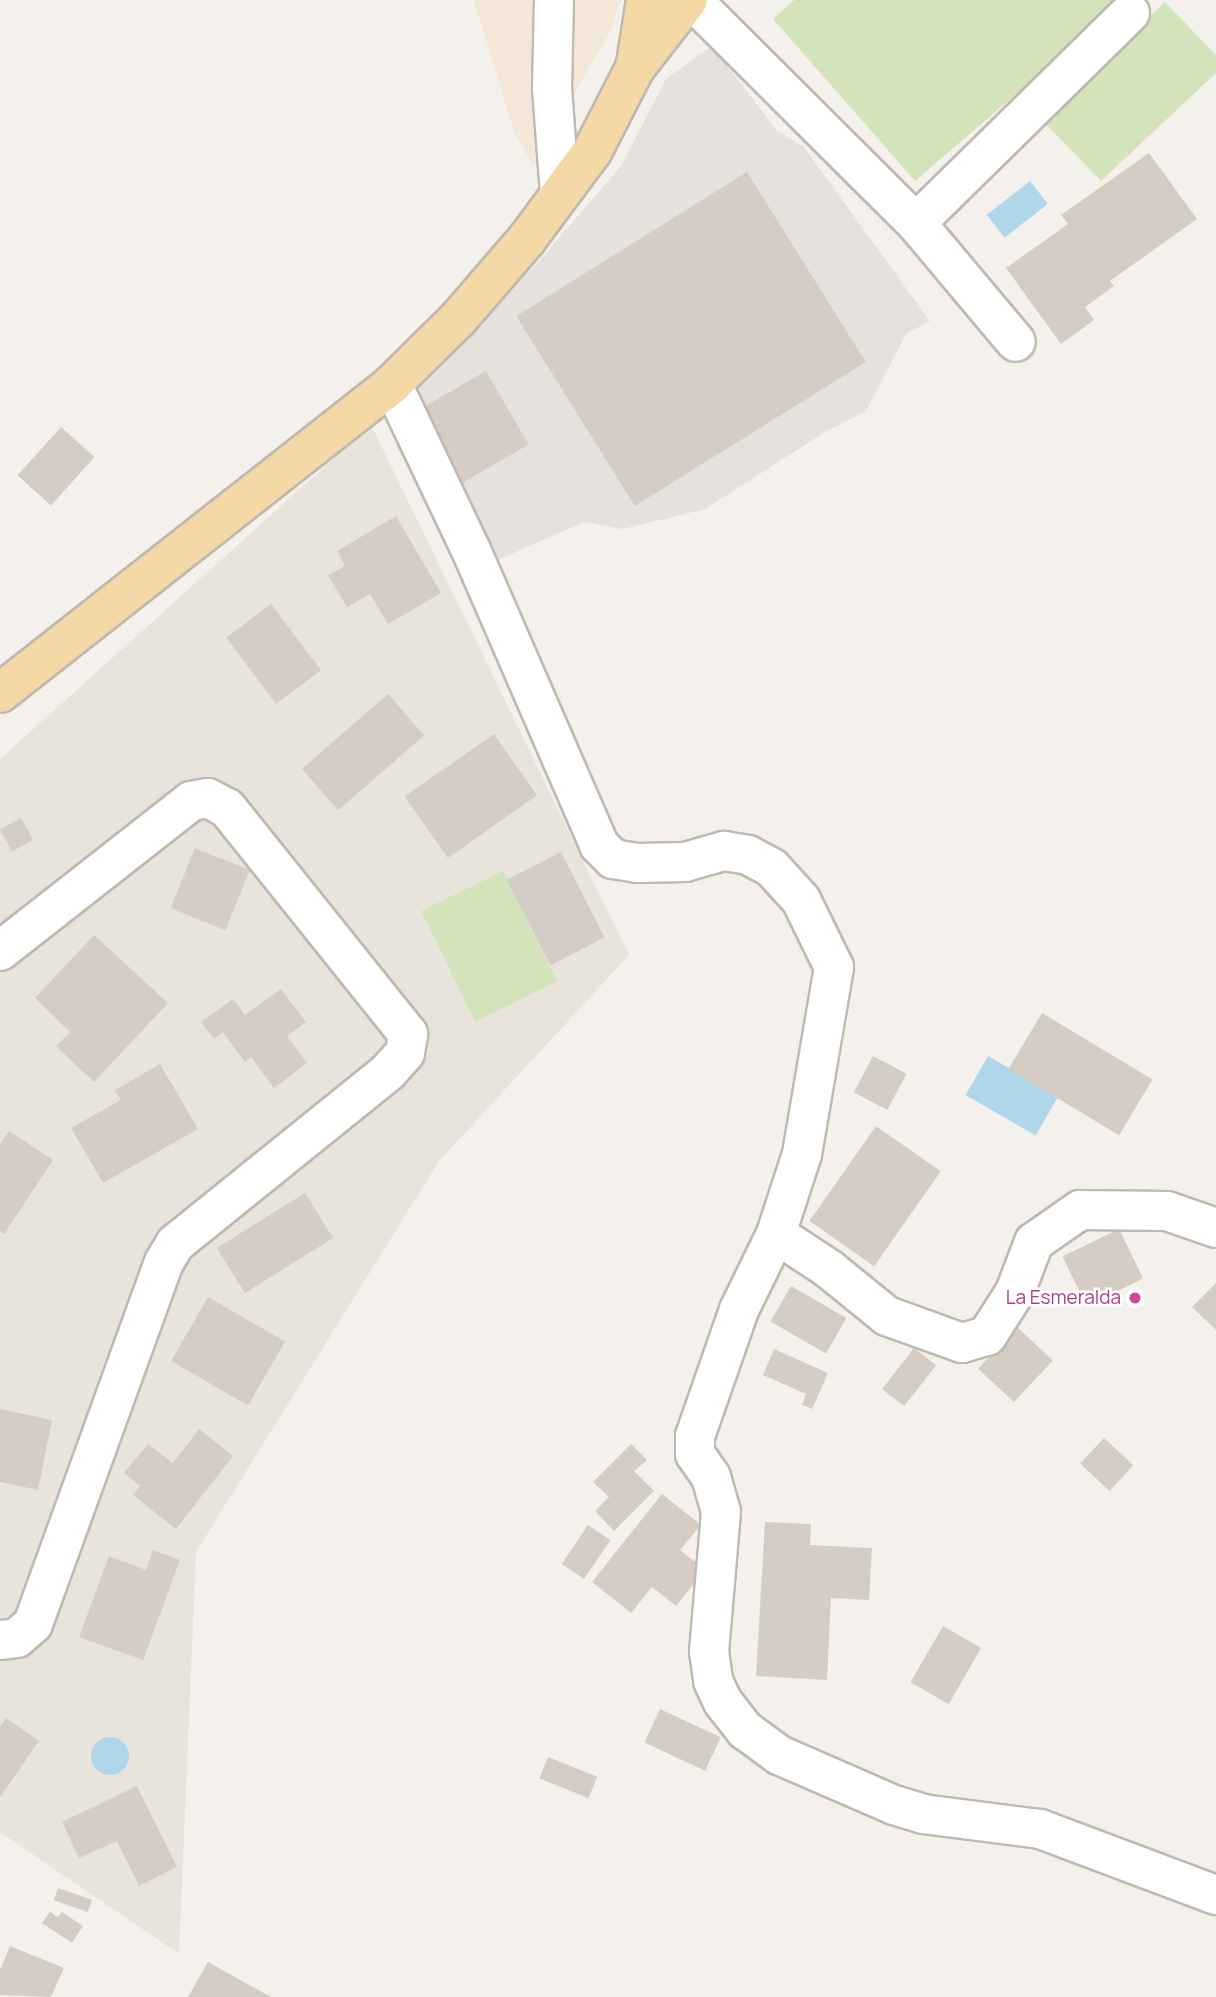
<!DOCTYPE html>
<style>
body{margin:0}
#map{position:relative;width:1216px;height:1997px;overflow:hidden;background:#f4f1ec;font-family:Manrope,sans-serif}
div>[style]{position:absolute}
[style*='--x']{left:calc(var(--x)*1px);top:calc(var(--y)*1px);width:calc(var(--w)*1px);rotate:calc(var(--a)*1deg)}
.residential>*{inset:0;background:#e8e3db}
.commercial>*{inset:0;background:#f3e7da}
.industrial>*{inset:0;background:#e5e1dd}
.green>*{inset:0;background:#d4e4ba;transform-origin:0 0}
.water>*{inset:0;background:#b0d6ea;transform-origin:0 0}
.round{border-radius:50%}
.building>*{inset:0;background:#d5cdc3;transform-origin:0 0}
.roads{filter:drop-shadow(2px 0 #bfb9b0) drop-shadow(-2px 0 #bfb9b0) drop-shadow(0 2px #bfb9b0) drop-shadow(0 -2px #bfb9b0)}
.minor>*{height:38px;margin:-19px;padding:0 19px;transform-origin:19px;border-radius:19px;background:#fff}
.major>*{height:38px;margin:-19px;padding:0 19px;transform-origin:19px;border-radius:19px;background:#f4d9a6}
.dots>*{width:19px;height:19px;translate:-50% -50%;box-sizing:border-box;border:4px solid #fff;border-radius:50%}
span{translate:-50% -50%;white-space:nowrap;text-align:center;line-height:1.15;-webkit-text-stroke:5px #fff;paint-order:stroke}
.hotel-label{font-size:19px;color:#b23c85}
.right{translate:-100% -50%;text-align:right}
</style>
<div id="map">
<div class="residential">
<i style="clip-path:polygon(371px 425px,629px 955px,439px 1161px,196px 1552px,179px 1954px,0 1832px,0 759px)"></i>
</div>
<div class="commercial">
<i style="clip-path:polygon(474px 0,621px 0,612px 28px,533px 166px,514px 132px)"></i>
</div>
<div class="industrial">
<i style="clip-path:polygon(712px 46px,777px 131px,803px 146px,930px 321px,906px 334px,866px 411px,825px 432px,705px 509px,623px 529px,584px 522px,498px 560px,412px 389px,540px 260px,621px 166px,666px 79px)"></i>
</div>
<div class="green">
<i style="clip-path:polygon(794px 0,1115px 0,1120px 5px,915px 181px,773px 19px)"></i>
<i style="clip-path:polygon(1165px 2px,1216px 55px,1216px 73px,1101px 181px,1041px 119px)"></i>
<i style="left:503px;top:871px;width:123px;height:91px;rotate:64deg"></i>
</div>
<div class="water">
<i style="left:1030px;top:181px;width:29px;height:55px;rotate:52deg"></i>
<i style="left:988px;top:1056px;width:81px;height:45px;rotate:30deg"></i>
<i class="round" style="left:91px;top:1737px;width:38px;height:38px"></i>
</div>
<div class="building">
<i style="clip-path:polygon(1149px 153px,1197px 219px,1110px 281px,1114px 286px,1085px 307px,1094px 320px,1061px 344px,1006px 268px,1068px 224px,1061px 215px)"></i>
<i style="left:747px;top:172px;width:224px;height:272px;rotate:58deg"></i>
<i style="left:486px;top:371px;width:85px;height:77px;rotate:60deg"></i>
<i style="left:61px;top:427px;width:45px;height:65px;rotate:42deg"></i>
<i style="clip-path:polygon(396px 516px,441px 593px,388px 624px,370px 594px,347px 607px,328px 575px,345px 566px,337px 551px)"></i>
<i style="left:271px;top:604px;width:83px;height:56px;rotate:53deg"></i>
<i style="left:388px;top:694px;width:55px;height:114px;rotate:49deg"></i>
<i style="left:494px;top:734px;width:75px;height:109px;rotate:55deg"></i>
<i style="left:21px;top:818px;width:25px;height:24px;rotate:61deg"></i>
<i style="left:195px;top:848px;width:59px;height:65px;rotate:22deg"></i>
<i style="left:561px;top:852px;width:96px;height:61px;rotate:63deg"></i>
<i style="clip-path:polygon(94px 935px,168px 1003px,94px 1082px,56px 1046px,70px 1032px,35px 998px)"></i>
<i style="clip-path:polygon(281px 989px,306px 1022px,287px 1036px,307px 1063px,274px 1088px,251px 1057px,245px 1062px,223px 1032px,214px 1039px,201px 1022px,233px 999px,245px 1015px)"></i>
<i style="left:1042px;top:1013px;width:129px;height:65px;rotate:31deg"></i>
<i style="left:873px;top:1056px;width:38px;height:41px;rotate:28deg"></i>
<i style="clip-path:polygon(160px 1064px,198px 1129px,103px 1183px,71px 1128px,121px 1100px,115px 1090px)"></i>
<i style="left:876px;top:1126px;width:79px;height:116px;rotate:35deg"></i>
<i style="clip-path:polygon(9px 1131px,53px 1160px,4px 1234px,0 1231px,0 1144px)"></i>
<i style="left:305px;top:1193px;width:53px;height:104px;rotate:58deg"></i>
<i style="left:1119px;top:1229px;width:55px;height:63px;rotate:64deg"></i>
<i style="clip-path:polygon(1216px 1283px,1216px 1330px,1192px 1307px)"></i>
<i style="left:791px;top:1286px;width:64px;height:41px;rotate:30deg"></i>
<i style="left:208px;top:1297px;width:89px;height:74px;rotate:30deg"></i>
<i style="left:1017px;top:1327px;width:49px;height:57px;rotate:43deg"></i>
<i style="left:914px;top:1348px;width:28px;height:52px;rotate:38deg"></i>
<i style="clip-path:polygon(774px 1349px,828px 1373px,812px 1409px,802px 1405px,806px 1394px,763px 1375px)"></i>
<i style="clip-path:polygon(0 1409px,52px 1420px,38px 1490px,0 1482px)"></i>
<i style="clip-path:polygon(199px 1429px,233px 1456px,176px 1529px,133px 1495px,140px 1486px,124px 1473px,148px 1444px,173px 1463px)"></i>
<i style="left:1104px;top:1438px;width:40px;height:35px;rotate:43deg"></i>
<i style="clip-path:polygon(631px 1444px,647px 1460px,634px 1471px,654px 1491px,614px 1531px,595px 1511px,609px 1497px,593px 1482px)"></i>
<i style="clip-path:polygon(662px 1494px,701px 1525px,680px 1550px,705px 1570px,676px 1606px,652px 1587px,631px 1613px,592px 1582px)"></i>
<i style="clip-path:polygon(765px 1522px,811px 1524px,810px 1545px,872px 1548px,869px 1600px,831px 1598px,827px 1680px,756px 1676px)"></i>
<i style="left:588px;top:1525px;width:27px;height:47px;rotate:34deg"></i>
<i style="clip-path:polygon(153px 1550px,180px 1560px,143px 1660px,79px 1637px,109px 1556px,146px 1570px)"></i>
<i style="left:943px;top:1626px;width:44px;height:65px;rotate:30deg"></i>
<i style="left:660px;top:1709px;width:67px;height:37px;rotate:25deg"></i>
<i style="clip-path:polygon(6px 1718px,39px 1741px,0 1797px,0 1727px)"></i>
<i style="left:548px;top:1757px;width:53px;height:23px;rotate:22deg"></i>
<i style="clip-path:polygon(137px 1786px,177px 1867px,139px 1886px,117px 1841px,79px 1858px,62px 1822px)"></i>
<i style="left:58px;top:1888px;width:36px;height:13px;rotate:19deg"></i>
<i style="clip-path:polygon(50px 1912px,58px 1917px,62px 1912px,83px 1926px,72px 1943px,42px 1923px)"></i>
<i style="clip-path:polygon(10px 1946px,64px 1968px,51px 1997px,0 1995px,0 1970px)"></i>
<i style="clip-path:polygon(208px 1962px,271px 1997px,188px 1997px)"></i>
</div>
<div class="roads">
<div class="minor">
<i style="--x:554;--y:0;--w:88;--a:91.3"></i>
<i style="--x:552;--y:88;--w:106;--a:85.7"></i>
<i style="--x:692;--y:0;--w:316;--a:44.9"></i>
<i style="--x:916;--y:223;--w:300;--a:-44.5"></i>
<i style="--x:916;--y:223;--w:155;--a:50"></i>
<i style="--x:392;--y:384;--w:184;--a:64.6"></i>
<i style="--x:471;--y:550;--w:322;--a:66.5"></i>
<i style="--x:599;--y:845;--w:20;--a:45"></i>
<i style="--x:613;--y:859;--w:25;--a:9"></i>
<i style="--x:638;--y:863;--w:47;--a:-1.2"></i>
<i style="--x:685;--y:862;--w:41;--a:-15.8"></i>
<i style="--x:724;--y:851;--w:24;--a:9"></i>
<i style="--x:748;--y:855;--w:27;--a:28"></i>
<i style="--x:772;--y:868;--w:43;--a:47.8"></i>
<i style="--x:801;--y:900;--w:75;--a:63.8"></i>
<i style="--x:834;--y:967;--w:190;--a:99.7"></i>
<i style="--x:802;--y:1154;--w:84;--a:108"></i>
<i style="--x:776;--y:1234;--w:85;--a:116"></i>
<i style="--x:739;--y:1310;--w:133;--a:109.2"></i>
<i style="--x:695;--y:1436;--w:18;--a:90"></i>
<i style="--x:695;--y:1454;--w:28;--a:55"></i>
<i style="--x:711;--y:1477;--w:36;--a:74"></i>
<i style="--x:721;--y:1512;--w:140;--a:94.9"></i>
<i style="--x:709;--y:1651;--w:30;--a:82"></i>
<i style="--x:713;--y:1681;--w:23;--a:65"></i>
<i style="--x:723;--y:1702;--w:36;--a:52"></i>
<i style="--x:745;--y:1730;--w:42;--a:36.3"></i>
<i style="--x:779;--y:1755;--w:125;--a:23.5"></i>
<i style="--x:894;--y:1805;--w:30;--a:17"></i>
<i style="--x:923;--y:1814;--w:118;--a:7.3"></i>
<i style="--x:1040;--y:1829;--w:188;--a:20.6"></i>
<i style="--x:0;--y:951;--w:243;--a:-38.1"></i>
<i style="--x:191;--y:801;--w:17;--a:-10"></i>
<i style="--x:208;--y:798;--w:21;--a:28"></i>
<i style="--x:227;--y:808;--w:290;--a:51.3"></i>
<i style="--x:408;--y:1034;--w:19;--a:99"></i>
<i style="--x:405;--y:1053;--w:25;--a:132"></i>
<i style="--x:388;--y:1072;--w:274;--a:141.1"></i>
<i style="--x:175;--y:1244;--w:21;--a:121"></i>
<i style="--x:164;--y:1262;--w:385;--a:109.9"></i>
<i style="--x:33;--y:1624;--w:21;--a:139"></i>
<i style="--x:17;--y:1638;--w:17;--a:173"></i>
<i style="--x:776;--y:1234;--w:64;--a:33.4"></i>
<i style="--x:829;--y:1269;--w:75;--a:39"></i>
<i style="--x:887;--y:1316;--w:80;--a:19.8"></i>
<i style="--x:962;--y:1343;--w:26;--a:-16"></i>
<i style="--x:987;--y:1336;--w:52;--a:-57.5"></i>
<i style="--x:1015;--y:1292;--w:53;--a:-69.2"></i>
<i style="--x:1034;--y:1242;--w:56;--a:-34.8"></i>
<i style="--x:1080;--y:1210;--w:87;--a:0.7"></i>
<i style="--x:1167;--y:1211;--w:52;--a:19.1"></i>
</div>
<div class="major">
<i style="--x:636;--y:64;--w:65;--a:-81.1"></i>
<i style="--x:0;--y:693;--w:499;--a:-38.2"></i>
<i style="--x:392;--y:384;--w:93;--a:-44.6"></i>
<i style="--x:458;--y:319;--w:106;--a:-49.2"></i>
<i style="--x:527;--y:239;--w:111;--a:-53.4"></i>
<i style="--x:593;--y:150;--w:92;--a:-62.9"></i>
<i style="--x:635;--y:68;--w:86;--a:-52.1"></i>
</div>
</div>
<div class="dots">
<i style="left:1135px;top:1298px;background:#d1479c"></i>
</div>
<div class="hotel-label">
<span class="right" style="left:1121px;top:1298px">La Esmeralda</span>
</div>
</div>
